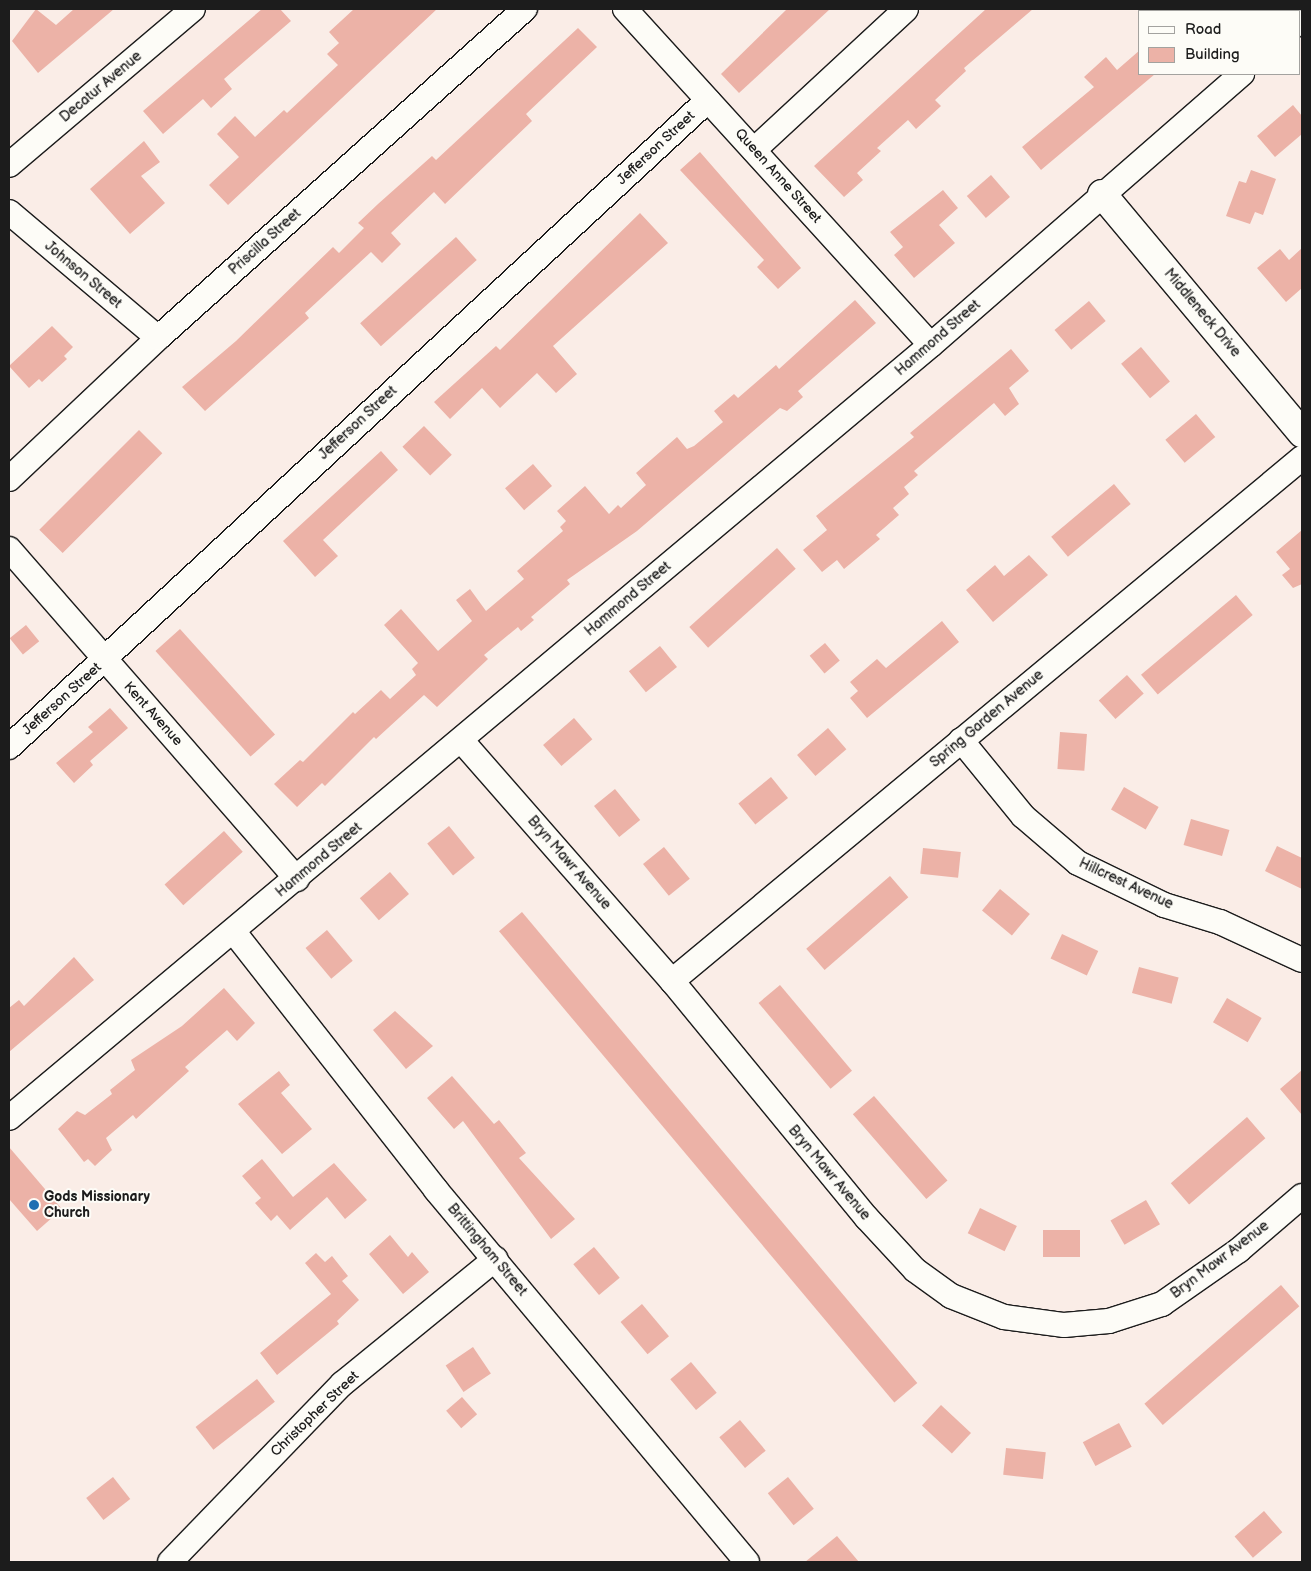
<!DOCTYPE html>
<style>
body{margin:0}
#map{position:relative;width:1311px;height:1571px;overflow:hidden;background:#faede7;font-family:"Balsamiq Sans",sans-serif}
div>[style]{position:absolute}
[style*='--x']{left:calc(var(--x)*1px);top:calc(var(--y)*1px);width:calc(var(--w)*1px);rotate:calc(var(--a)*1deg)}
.building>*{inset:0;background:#ecb2a7;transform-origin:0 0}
.roads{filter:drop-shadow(1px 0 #1c1c1c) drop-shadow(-1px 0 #1c1c1c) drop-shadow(0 1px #1c1c1c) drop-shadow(0 -1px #1c1c1c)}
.minor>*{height:24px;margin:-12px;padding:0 12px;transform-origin:12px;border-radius:12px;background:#fdfcf7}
.tertiary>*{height:28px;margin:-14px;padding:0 14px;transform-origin:14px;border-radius:14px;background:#fdfcf7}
.dots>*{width:14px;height:14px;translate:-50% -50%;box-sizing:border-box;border:2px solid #fdfcf7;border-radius:50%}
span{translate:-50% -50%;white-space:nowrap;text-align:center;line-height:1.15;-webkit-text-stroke:4px #fdfcf7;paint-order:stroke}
.street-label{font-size:14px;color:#1c1c1c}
.poi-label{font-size:14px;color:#1c1c1c;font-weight:700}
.left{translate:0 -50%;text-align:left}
.frame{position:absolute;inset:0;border:10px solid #1c1c1c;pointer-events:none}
.legend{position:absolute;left:1138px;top:10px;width:162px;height:65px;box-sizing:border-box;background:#fdfcf7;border:1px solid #a3a29f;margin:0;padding:6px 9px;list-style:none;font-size:15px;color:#1c1c1c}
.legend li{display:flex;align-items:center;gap:10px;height:25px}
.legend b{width:25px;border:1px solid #a3a29f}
</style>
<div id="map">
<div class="building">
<i style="clip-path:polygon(36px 9px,56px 25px,74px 9px,114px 9px,38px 73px,12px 41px)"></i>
<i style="clip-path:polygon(262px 9px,280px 9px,291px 21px,224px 79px,232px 89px,211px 108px,203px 99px,163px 134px,143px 111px)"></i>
<i style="clip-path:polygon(354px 9px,437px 9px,228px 205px,209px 185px,239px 157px,217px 134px,235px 116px,255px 137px,284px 110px,287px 113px,338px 65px,327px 54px,339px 43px,329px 32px)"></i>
<i style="clip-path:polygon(787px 9px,830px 9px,739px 93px,721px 74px)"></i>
<i style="clip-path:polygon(986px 9px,1033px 9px,964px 68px,966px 71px,935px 100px,941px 106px,916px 129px,908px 120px,877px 148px,881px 151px,857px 173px,863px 180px,844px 197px,814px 166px)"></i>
<i style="clip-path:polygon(578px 28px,597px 47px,526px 114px,532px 121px,445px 204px,434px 192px,391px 233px,401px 244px,382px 263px,371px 252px,305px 313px,309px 318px,205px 411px,182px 387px,236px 341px,333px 247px,339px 253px,364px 228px,358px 223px,378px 204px,432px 156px,436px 160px)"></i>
<i style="clip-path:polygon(1140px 50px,1140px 74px,1155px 74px,1041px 170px,1022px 147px,1094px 87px,1084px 77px,1106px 57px,1117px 70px)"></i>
<i style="clip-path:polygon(1293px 105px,1302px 116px,1302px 134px,1275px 157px,1257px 136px)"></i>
<i style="clip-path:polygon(144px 141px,160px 162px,141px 176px,165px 203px,130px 234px,90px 189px)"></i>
<i style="clip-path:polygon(700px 152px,801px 268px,778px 289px,757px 267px,764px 260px,680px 170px)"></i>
<i style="clip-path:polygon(1251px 170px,1276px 179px,1263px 215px,1255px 212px,1250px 224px,1226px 216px,1239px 181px,1246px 183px)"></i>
<i style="left:991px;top:175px;width:29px;height:32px;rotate:49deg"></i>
<i style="clip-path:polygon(943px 190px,958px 208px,939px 225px,955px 243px,914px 278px,894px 255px,903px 247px,890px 232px)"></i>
<i style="clip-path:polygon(640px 213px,668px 243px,553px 346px,577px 374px,556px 393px,537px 373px,500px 408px,482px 388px,450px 419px,434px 402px,496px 346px,500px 350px)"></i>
<i style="left:456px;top:237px;width:31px;height:129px;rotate:48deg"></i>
<i style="clip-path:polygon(1302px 248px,1302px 288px,1286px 302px,1257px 268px,1280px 249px,1289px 260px)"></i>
<i style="clip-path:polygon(855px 300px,876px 323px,798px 391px,803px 397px,787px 411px,780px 408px,637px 531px,567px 580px,570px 584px,531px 617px,534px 620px,521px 631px,518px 627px,484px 655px,488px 659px,437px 707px,424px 695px,376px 739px,374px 737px,325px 786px,322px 783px,297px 807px,274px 784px,300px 760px,303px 762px,353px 712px,355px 714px,381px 690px,390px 699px,416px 675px,412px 669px,418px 663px,384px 625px,401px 609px,438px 651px,472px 621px,456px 600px,470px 589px,486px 611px,524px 579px,517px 571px,563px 531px,560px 527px,566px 521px,557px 511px,585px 486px,609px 514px,618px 505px,621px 508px,646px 485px,636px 473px,677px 437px,687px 449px,694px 446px,723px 422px,714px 411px,734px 394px,738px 398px,776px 365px,779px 369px)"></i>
<i style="left:1089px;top:301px;width:26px;height:45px;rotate:50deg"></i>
<i style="clip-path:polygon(52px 326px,73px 347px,64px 356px,67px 359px,42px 382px,39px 379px,29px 388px,9px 366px)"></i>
<i style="left:1141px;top:347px;width:45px;height:26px;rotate:50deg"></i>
<i style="clip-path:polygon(1011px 349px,1029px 371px,1009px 388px,1019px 404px,1005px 416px,994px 403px,914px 471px,918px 475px,904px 487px,909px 494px,893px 508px,899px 515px,876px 535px,880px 539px,844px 569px,837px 560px,822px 572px,803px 550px,827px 530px,816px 516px,914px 437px,910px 433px)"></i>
<i style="left:1196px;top:414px;width:30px;height:40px;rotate:50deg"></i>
<i style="left:424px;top:426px;width:40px;height:30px;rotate:46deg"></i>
<i style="left:139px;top:430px;width:33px;height:141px;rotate:45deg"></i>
<i style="clip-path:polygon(381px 451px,398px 470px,323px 540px,338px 556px,315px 577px,283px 541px)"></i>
<i style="left:533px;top:464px;width:29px;height:37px;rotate:49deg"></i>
<i style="left:1114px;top:484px;width:26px;height:82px;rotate:50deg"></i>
<i style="clip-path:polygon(1302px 530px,1302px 584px,1293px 588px,1282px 575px,1290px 569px,1276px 552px)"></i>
<i style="left:777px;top:548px;width:28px;height:118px;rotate:48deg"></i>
<i style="clip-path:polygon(1029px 555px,1048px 575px,993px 622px,966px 590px,995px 565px,1004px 576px)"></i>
<i style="left:1236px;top:595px;width:26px;height:124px;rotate:50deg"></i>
<i style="clip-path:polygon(942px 621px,959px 642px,867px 718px,850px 698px,858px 691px,850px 682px,877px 659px,886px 668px)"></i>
<i style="left:26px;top:625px;width:21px;height:21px;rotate:51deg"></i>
<i style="left:180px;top:629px;width:142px;height:33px;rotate:48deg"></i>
<i style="left:825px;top:643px;width:23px;height:20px;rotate:50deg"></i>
<i style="left:660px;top:646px;width:27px;height:40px;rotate:51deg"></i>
<i style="left:1127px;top:675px;width:25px;height:38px;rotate:48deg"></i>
<i style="clip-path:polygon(110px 708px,128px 728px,90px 761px,93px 765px,74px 783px,56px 763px,93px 732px,88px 727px)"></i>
<i style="left:574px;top:718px;width:28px;height:41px;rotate:49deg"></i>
<i style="left:828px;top:728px;width:28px;height:41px;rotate:49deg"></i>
<i style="left:1060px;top:732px;width:27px;height:37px;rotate:4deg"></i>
<i style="left:771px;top:777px;width:27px;height:42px;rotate:51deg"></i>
<i style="left:1124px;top:787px;width:40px;height:26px;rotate:30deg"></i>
<i style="left:615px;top:789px;width:40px;height:27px;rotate:51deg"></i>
<i style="left:1191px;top:819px;width:40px;height:27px;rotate:16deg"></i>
<i style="left:449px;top:826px;width:41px;height:28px;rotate:51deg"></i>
<i style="left:224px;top:831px;width:28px;height:80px;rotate:48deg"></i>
<i style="clip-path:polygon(1277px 846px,1302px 858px,1302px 889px,1265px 871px)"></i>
<i style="left:664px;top:847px;width:41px;height:27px;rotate:51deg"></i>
<i style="left:923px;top:848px;width:38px;height:26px;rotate:6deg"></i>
<i style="left:390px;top:872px;width:29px;height:40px;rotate:49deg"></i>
<i style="left:890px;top:876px;width:28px;height:111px;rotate:49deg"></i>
<i style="left:1000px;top:889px;width:39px;height:28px;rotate:40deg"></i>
<i style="left:522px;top:912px;width:615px;height:30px;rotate:50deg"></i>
<i style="left:327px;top:930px;width:40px;height:28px;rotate:50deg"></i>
<i style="left:1062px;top:934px;width:40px;height:27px;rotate:25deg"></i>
<i style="clip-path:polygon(74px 957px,94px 980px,9px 1052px,9px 1008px,19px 1000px,24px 1006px)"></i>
<i style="left:1139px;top:967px;width:41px;height:27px;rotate:15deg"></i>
<i style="left:780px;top:985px;width:112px;height:28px;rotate:50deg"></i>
<i style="clip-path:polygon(224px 988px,255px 1023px,237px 1041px,227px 1030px,185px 1067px,189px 1071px,136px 1119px,133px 1115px,106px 1138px,112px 1150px,95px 1166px,88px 1159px,84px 1162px,58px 1129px,77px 1111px,85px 1115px,112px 1094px,110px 1090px,135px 1070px,131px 1060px,182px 1026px)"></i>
<i style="left:1227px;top:998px;width:40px;height:28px;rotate:30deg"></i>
<i style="clip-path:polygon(395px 1011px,433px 1046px,406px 1069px,373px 1030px)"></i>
<i style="clip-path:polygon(1302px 1070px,1302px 1115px,1280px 1089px)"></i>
<i style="clip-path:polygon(279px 1071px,290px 1085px,281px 1093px,312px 1129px,282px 1154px,238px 1104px)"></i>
<i style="clip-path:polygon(452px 1076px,494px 1124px,499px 1120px,526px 1153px,519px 1158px,575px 1219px,551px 1239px,463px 1121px,454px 1129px,427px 1098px)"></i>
<i style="left:874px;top:1096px;width:112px;height:28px;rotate:49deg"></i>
<i style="left:1247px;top:1117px;width:28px;height:101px;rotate:49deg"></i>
<i style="clip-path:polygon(9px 1147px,62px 1209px,37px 1231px,9px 1199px)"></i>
<i style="clip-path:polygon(262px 1159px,293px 1197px,334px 1163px,367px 1200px,345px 1219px,327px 1197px,290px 1230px,277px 1215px,271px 1221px,255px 1203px,261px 1198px,242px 1176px)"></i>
<i style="left:1146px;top:1200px;width:28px;height:41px;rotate:60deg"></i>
<i style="left:980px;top:1208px;width:41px;height:28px;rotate:26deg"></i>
<i style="left:1080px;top:1230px;width:27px;height:37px;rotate:90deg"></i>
<i style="clip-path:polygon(390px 1235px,408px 1257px,412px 1252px,429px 1272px,403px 1294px,369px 1254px)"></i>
<i style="left:594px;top:1247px;width:40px;height:27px;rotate:50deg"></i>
<i style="clip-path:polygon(316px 1253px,325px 1262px,332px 1256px,348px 1276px,342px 1281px,359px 1300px,337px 1321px,339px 1324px,277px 1375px,260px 1353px,331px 1294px,305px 1263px)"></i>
<i style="left:1281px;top:1285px;width:28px;height:181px;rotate:49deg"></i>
<i style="left:642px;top:1304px;width:42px;height:28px;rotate:50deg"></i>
<i style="left:473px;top:1347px;width:32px;height:33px;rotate:56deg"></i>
<i style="left:691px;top:1362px;width:40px;height:27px;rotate:50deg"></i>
<i style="left:257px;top:1379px;width:29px;height:78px;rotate:52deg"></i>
<i style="left:462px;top:1397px;width:23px;height:21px;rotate:49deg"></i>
<i style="left:941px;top:1405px;width:41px;height:28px;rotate:43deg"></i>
<i style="left:740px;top:1420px;width:40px;height:27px;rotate:50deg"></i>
<i style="left:1119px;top:1423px;width:27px;height:41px;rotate:62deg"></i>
<i style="left:1006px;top:1448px;width:40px;height:27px;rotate:6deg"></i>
<i style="left:113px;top:1477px;width:28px;height:34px;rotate:52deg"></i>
<i style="left:788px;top:1477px;width:41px;height:26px;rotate:51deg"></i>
<i style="left:1264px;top:1511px;width:28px;height:39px;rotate:49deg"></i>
<i style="clip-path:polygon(837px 1536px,859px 1562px,805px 1562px)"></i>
</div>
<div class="roads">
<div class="minor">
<i style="--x:625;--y:9;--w:454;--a:47.7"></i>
<i style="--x:1300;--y:24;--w:3;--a:-45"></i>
<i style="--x:754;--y:150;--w:207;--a:-42.8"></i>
<i style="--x:9;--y:165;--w:241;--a:-40.3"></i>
<i style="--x:9;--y:212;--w:195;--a:40.2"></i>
<i style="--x:9;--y:479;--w:205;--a:-43.4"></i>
<i style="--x:158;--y:338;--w:493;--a:-41.9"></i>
<i style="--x:9;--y:549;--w:438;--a:48.9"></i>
<i style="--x:461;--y:740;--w:320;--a:48.8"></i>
<i style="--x:672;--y:981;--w:306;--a:50.6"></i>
<i style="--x:866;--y:1217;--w:72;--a:47.2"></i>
<i style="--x:915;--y:1270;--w:44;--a:35.8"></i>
<i style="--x:951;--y:1296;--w:57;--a:21.6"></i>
<i style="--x:1004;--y:1317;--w:61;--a:7.6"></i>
<i style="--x:1064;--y:1325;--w:45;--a:-5.1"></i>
<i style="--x:1109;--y:1321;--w:56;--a:-17.8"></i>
<i style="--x:1162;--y:1304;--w:94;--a:-35"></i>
<i style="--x:1239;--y:1250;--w:83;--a:-40.6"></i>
<i style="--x:961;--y:740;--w:98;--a:50.8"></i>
<i style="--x:1023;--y:816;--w:72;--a:40.5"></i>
<i style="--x:1078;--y:863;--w:96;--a:26"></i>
<i style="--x:1164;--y:905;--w:59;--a:16.9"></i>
<i style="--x:1220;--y:922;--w:90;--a:24.9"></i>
<i style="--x:9;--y:747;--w:952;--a:-42.79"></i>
<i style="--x:234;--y:932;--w:328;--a:51.9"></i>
<i style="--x:436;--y:1190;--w:485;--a:50.1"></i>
<i style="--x:672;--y:981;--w:819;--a:-39.7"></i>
<i style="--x:9;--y:1118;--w:1203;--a:-39.98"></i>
<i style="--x:931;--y:345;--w:413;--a:-41.1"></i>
<i style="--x:170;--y:1562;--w:248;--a:-46"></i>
<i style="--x:342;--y:1384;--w:198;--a:-39.2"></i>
</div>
<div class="tertiary">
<i style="--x:1102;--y:194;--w:312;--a:50.1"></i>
</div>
</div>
<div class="dots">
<i style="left:34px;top:1205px;background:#1f6fb2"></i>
</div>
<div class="street-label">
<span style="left:101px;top:87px;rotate:-40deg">Decatur Avenue</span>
<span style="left:656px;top:148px;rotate:-43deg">Jefferson Street</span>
<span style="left:778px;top:176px;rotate:48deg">Queen Anne Street</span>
<span style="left:265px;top:242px;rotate:-42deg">Priscilla Street</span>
<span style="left:83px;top:275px;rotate:40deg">Johnson Street</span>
<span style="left:1202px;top:313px;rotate:50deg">Middleneck Drive</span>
<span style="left:938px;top:338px;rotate:-41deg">Hammond Street</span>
<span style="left:358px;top:423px;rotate:-43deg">Jefferson Street</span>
<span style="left:628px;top:599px;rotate:-40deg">Hammond Street</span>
<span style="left:62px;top:699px;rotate:-42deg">Jefferson Street</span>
<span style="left:153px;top:714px;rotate:48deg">Kent Avenue</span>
<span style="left:987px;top:719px;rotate:-40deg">Spring Garden Avenue</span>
<span style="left:319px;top:860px;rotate:-40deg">Hammond Street</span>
<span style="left:569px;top:863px;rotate:49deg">Bryn Mawr Avenue</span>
<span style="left:1126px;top:884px;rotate:25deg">Hillcrest Avenue</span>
<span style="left:829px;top:1173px;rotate:50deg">Bryn Mawr Avenue</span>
<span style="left:487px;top:1250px;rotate:50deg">Brittingham Street</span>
<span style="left:1220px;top:1260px;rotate:-37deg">Bryn Mawr Avenue</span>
<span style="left:315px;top:1414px;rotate:-44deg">Christopher Street</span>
</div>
<div class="poi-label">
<span class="left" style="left:44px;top:1205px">Gods Missionary<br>Church</span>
</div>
<div class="frame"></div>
<ul class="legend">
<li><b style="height:6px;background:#fdfcf7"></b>Road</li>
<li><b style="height:14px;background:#ecb2a7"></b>Building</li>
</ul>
</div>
